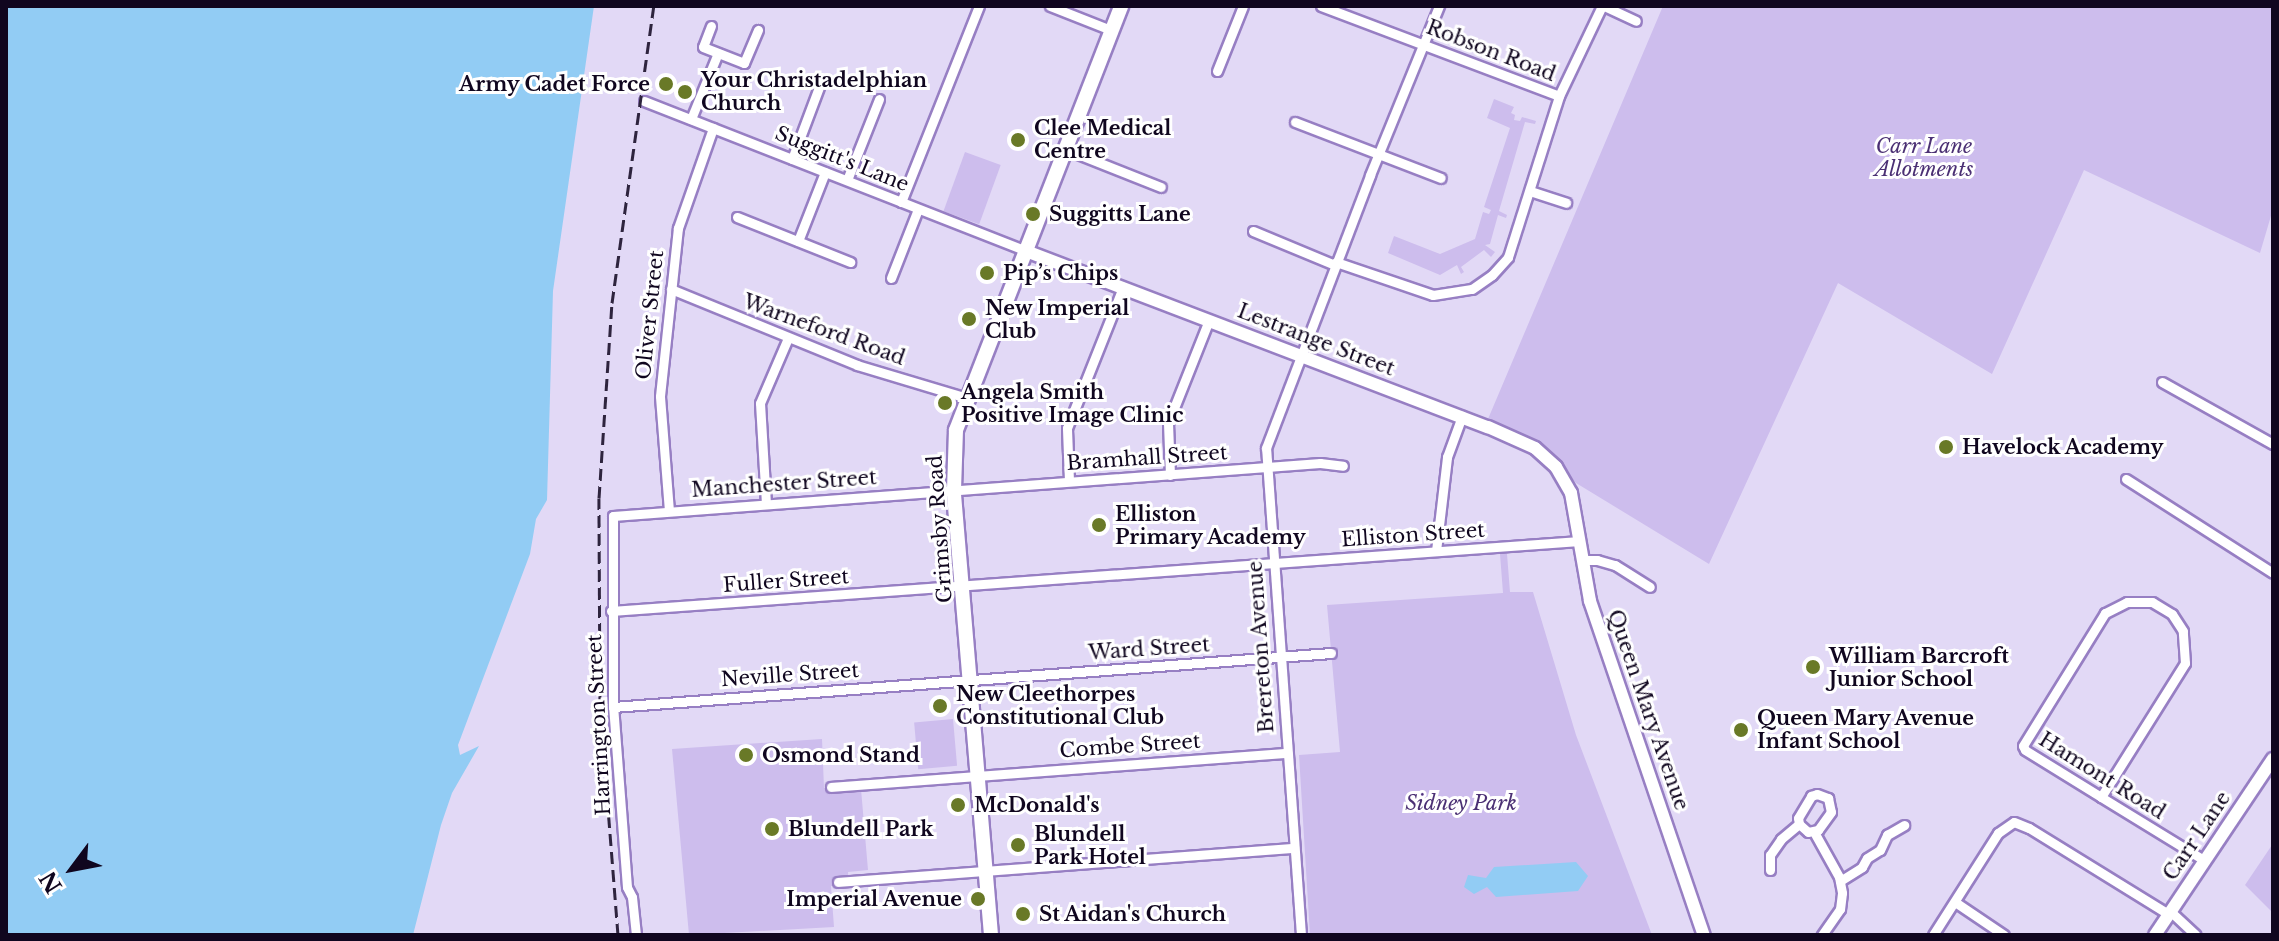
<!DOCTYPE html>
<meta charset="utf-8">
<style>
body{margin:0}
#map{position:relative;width:2279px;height:941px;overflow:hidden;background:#e2d9f6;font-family:"Libre Baskerville",serif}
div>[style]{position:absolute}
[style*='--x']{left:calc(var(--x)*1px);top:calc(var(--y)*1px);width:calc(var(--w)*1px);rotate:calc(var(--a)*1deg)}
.green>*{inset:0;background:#cdbded;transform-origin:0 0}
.water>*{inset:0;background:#92ccf4}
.roads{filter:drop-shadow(2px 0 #977fc3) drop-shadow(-2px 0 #977fc3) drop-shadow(0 2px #977fc3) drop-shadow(0 -2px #977fc3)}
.street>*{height:9px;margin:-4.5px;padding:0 4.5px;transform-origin:4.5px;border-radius:4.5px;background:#fff}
.secondary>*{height:12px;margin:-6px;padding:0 6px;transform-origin:6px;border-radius:6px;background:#fff}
.primary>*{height:14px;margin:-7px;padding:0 7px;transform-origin:7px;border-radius:7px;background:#fff}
.rail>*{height:3px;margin-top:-1.5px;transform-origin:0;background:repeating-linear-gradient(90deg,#2e243e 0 12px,transparent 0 18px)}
.dots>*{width:22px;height:22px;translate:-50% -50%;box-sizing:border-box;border:4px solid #fff;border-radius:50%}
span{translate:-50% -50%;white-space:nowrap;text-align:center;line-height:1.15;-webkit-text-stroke:6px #fff;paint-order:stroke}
.street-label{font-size:20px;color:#10061f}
.poi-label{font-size:20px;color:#10061f;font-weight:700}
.left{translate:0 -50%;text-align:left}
.right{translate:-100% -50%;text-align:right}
.park-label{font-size:20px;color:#4b3074;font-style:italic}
.frame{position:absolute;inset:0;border:8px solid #10061f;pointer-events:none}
.north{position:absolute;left:32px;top:829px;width:80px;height:80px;-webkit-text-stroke:6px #fff;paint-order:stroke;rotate:238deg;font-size:22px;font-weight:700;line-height:32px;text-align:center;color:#10061f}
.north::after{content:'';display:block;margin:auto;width:28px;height:36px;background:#10061f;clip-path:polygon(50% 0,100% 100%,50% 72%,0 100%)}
</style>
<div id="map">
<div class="green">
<i style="clip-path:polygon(1663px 6px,2273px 6px,2273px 209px,2260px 253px,2084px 170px,1992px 374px,1838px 283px,1709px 564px,1576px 483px,1542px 447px,1488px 419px)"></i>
<i style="clip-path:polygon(1494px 99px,1514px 107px,1511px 113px,1515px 115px,1514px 120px,1520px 121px,1522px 117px,1536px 121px,1535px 124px,1525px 122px,1499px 211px,1507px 215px,1506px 218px,1498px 215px,1490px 244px,1485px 245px,1495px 252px,1491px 257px,1484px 250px,1461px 267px,1464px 272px,1461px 274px,1457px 265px,1440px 275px,1388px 253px,1394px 236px,1440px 254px,1475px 239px,1483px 212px,1489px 214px,1491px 210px,1484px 207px,1510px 128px,1487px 118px)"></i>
<i style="left:965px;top:152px;width:38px;height:63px;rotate:20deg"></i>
<i style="clip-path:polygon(1500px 554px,1507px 554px,1510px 592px,1533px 592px,1576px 735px,1652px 935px,1310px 935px,1299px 755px,1340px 752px,1327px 605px,1503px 593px)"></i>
<i style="left:953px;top:719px;width:47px;height:39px;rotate:85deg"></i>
<i style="clip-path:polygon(822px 739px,824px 788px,861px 789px,868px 870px,848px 872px,849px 885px,831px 886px,834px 927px,689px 935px,672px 749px)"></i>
<i style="clip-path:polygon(2272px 845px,2273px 846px,2273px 913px,2245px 885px)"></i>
</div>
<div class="water">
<i style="clip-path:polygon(6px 6px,594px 6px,553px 291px,547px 500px,536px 519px,530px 554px,458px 745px,460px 755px,479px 746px,452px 793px,441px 825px,413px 935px,6px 935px)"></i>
<i style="clip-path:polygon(1576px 862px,1588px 876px,1578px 891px,1496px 897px,1487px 887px,1474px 894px,1464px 887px,1468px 875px,1486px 878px,1494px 867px)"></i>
</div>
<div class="roads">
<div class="street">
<i style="--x:1050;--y:6;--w:66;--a:21.5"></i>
<i style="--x:1321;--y:6;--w:254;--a:20.7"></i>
<i style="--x:1604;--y:6;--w:35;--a:25"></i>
<i style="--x:711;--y:26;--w:22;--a:111"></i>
<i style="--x:703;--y:47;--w:44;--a:21.3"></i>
<i style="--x:744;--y:63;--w:36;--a:-67"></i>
<i style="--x:1217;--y:71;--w:70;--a:-68.2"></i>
<i style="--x:644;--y:101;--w:410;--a:21.4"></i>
<i style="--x:691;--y:119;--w:71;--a:-67.8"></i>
<i style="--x:1295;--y:122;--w:156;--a:21"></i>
<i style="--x:1065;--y:149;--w:103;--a:21.6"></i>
<i style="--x:792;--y:159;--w:77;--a:-69.4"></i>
<i style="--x:847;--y:180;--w:87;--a:-68.4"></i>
<i style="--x:1530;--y:191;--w:38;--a:18"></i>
<i style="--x:901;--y:202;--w:211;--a:-68.3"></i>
<i style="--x:737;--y:217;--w:122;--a:21.7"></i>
<i style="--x:1253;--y:231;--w:89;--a:22.5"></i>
<i style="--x:798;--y:241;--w:74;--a:-68.6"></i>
<i style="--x:1336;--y:262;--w:102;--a:18.8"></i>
<i style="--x:1433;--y:295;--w:39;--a:-9"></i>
<i style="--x:1472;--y:289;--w:24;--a:-35"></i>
<i style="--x:1492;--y:275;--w:24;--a:-48"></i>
<i style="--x:1508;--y:257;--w:169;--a:-72.4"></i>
<i style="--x:1559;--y:96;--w:100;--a:-64.5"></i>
<i style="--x:891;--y:278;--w:74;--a:-68.6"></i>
<i style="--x:671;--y:289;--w:201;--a:22.2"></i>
<i style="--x:857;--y:365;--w:115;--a:16.7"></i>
<i style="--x:2162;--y:382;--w:127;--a:29.2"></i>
<i style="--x:1170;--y:475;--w:52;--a:-92.2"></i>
<i style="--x:1168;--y:423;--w:111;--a:-68.3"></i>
<i style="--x:2126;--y:479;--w:174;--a:32.6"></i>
<i style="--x:1069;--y:481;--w:53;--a:-92.2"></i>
<i style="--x:1067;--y:428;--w:152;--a:-68.3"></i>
<i style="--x:766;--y:504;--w:101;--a:-93.4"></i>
<i style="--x:760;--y:403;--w:71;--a:-66.7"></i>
<i style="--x:669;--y:511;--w:115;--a:-94.5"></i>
<i style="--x:660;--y:396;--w:169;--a:-83.9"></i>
<i style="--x:678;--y:228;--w:106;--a:-70.7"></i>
<i style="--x:1436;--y:551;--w:95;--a:-83.3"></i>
<i style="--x:1447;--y:457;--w:44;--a:-69.9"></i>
<i style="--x:1582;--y:560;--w:15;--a:0"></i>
<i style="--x:1597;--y:560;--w:19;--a:16"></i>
<i style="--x:1615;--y:565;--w:41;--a:32.2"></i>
<i style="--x:611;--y:611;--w:971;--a:-4.14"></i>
<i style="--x:613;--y:707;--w:720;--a:-4.3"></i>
<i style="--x:831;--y:787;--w:457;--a:-4.3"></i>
<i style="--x:1817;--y:794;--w:12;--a:20"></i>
<i style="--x:1828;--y:798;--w:14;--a:78"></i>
<i style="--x:1831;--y:812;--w:22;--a:126"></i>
<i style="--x:1818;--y:830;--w:10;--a:169"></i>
<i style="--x:1808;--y:832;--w:12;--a:-138"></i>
<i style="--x:1799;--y:824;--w:6;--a:-99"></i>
<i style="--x:1798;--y:818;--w:26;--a:-59"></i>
<i style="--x:1811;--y:796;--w:6;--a:-18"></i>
<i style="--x:2101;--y:797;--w:158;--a:-57.9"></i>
<i style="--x:2185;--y:663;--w:32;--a:-94"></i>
<i style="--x:2183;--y:631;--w:20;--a:-123"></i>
<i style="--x:2172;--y:614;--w:23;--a:-149"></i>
<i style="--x:2152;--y:602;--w:25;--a:180"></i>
<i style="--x:2127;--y:602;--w:25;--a:153"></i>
<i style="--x:2105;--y:613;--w:156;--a:121.7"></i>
<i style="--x:2023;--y:746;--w:4;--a:63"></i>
<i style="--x:2025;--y:750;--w:89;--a:31.7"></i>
<i style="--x:2101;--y:797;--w:121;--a:31.5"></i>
<i style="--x:1814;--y:832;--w:51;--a:60.9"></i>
<i style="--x:1839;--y:877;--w:16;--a:79"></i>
<i style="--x:1842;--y:893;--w:16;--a:97"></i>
<i style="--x:1840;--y:909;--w:32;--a:125"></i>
<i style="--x:1770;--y:870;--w:15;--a:-90"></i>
<i style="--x:1770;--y:855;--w:19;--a:-55"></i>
<i style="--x:1781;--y:839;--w:23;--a:-40"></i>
<i style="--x:1840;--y:881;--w:26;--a:-32"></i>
<i style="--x:1862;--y:867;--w:10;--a:-61"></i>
<i style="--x:1867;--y:858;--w:15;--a:-32"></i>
<i style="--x:1880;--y:850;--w:17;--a:-65"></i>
<i style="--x:1887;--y:835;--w:20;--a:-30"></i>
<i style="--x:838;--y:882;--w:457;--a:-4.3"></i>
<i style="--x:1955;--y:902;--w:59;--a:34"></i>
<i style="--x:2170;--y:911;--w:35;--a:43"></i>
<i style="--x:636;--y:935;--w:38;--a:-96"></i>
<i style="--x:632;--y:897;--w:11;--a:-117"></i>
<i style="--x:627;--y:887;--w:181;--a:-94.4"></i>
<i style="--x:613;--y:707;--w:191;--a:-90"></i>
<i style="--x:613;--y:516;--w:709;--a:-4.29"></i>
<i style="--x:1320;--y:463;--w:23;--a:7"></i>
<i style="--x:1301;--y:935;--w:488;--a:-94.1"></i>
<i style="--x:1266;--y:448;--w:292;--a:-69.1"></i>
<i style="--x:1370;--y:175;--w:183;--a:-67.8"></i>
<i style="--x:1933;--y:935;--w:121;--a:-57.5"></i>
<i style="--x:1998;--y:833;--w:19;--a:-35"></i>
<i style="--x:2014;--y:822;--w:16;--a:22"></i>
<i style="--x:2029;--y:828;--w:163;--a:31.7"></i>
</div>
<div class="secondary">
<i style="--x:1026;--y:251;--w:494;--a:20.9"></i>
<i style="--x:1488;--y:427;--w:51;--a:24.1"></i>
<i style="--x:1535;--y:448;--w:28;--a:42"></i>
<i style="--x:1556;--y:467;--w:30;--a:60"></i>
<i style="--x:1571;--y:493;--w:110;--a:80"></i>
<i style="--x:1590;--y:601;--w:353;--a:71.2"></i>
<i style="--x:2155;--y:935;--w:212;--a:-56.2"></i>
</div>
<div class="primary">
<i style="--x:991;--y:935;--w:447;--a:-94.8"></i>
<i style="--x:954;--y:490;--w:60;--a:-88.1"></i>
<i style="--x:956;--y:430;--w:455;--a:-68.7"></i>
</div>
</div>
<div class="rail">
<i style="--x:618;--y:935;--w:229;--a:-94.5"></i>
<i style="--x:600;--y:707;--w:209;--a:-90.3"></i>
<i style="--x:599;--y:498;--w:195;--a:-86.2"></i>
<i style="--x:612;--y:303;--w:300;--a:-82"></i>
</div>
<div class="dots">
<i style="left:666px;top:84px;background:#697927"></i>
<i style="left:685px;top:92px;background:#697927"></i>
<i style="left:1018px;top:140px;background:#697927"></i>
<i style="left:1033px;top:214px;background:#697927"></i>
<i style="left:987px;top:273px;background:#697927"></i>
<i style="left:969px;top:319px;background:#697927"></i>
<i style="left:945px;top:403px;background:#697927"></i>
<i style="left:1946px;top:447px;background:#697927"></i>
<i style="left:1099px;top:525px;background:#697927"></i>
<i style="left:1813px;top:667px;background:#697927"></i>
<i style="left:940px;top:706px;background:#697927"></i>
<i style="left:1741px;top:730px;background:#697927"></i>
<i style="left:746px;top:755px;background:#697927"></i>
<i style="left:958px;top:805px;background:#697927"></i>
<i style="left:772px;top:829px;background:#697927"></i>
<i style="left:1018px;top:845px;background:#697927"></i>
<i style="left:978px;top:899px;background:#697927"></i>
<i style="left:1023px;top:914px;background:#697927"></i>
</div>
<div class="street-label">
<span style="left:1491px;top:51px;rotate:21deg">Robson Road</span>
<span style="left:842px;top:159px;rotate:22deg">Suggitt's Lane</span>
<span style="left:650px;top:315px;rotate:-84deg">Oliver Street</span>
<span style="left:824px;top:330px;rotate:20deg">Warneford Road</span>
<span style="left:1316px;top:340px;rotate:21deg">Lestrange Street</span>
<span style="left:1147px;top:458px;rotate:-4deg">Bramhall Street</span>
<span style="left:784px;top:484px;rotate:-4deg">Manchester Street</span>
<span style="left:940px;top:529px;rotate:-94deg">Grimsby Road</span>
<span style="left:1413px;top:535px;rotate:-4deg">Elliston Street</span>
<span style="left:786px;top:581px;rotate:-4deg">Fuller Street</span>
<span style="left:1261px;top:647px;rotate:-94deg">Brereton Avenue</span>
<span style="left:1149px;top:649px;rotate:-4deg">Ward Street</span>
<span style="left:790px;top:675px;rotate:-4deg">Neville Street</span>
<span style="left:1648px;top:710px;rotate:71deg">Queen Mary Avenue</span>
<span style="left:599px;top:725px;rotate:-93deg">Harrington Street</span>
<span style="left:1130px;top:746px;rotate:-4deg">Combe Street</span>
<span style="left:2102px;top:776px;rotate:32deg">Hamont Road</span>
<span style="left:2197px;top:836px;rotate:-56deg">Carr Lane</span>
</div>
<div class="poi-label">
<span class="left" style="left:701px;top:92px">Your Christadelphian<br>Church</span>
<span class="right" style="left:650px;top:84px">Army Cadet Force</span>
<span class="left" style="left:1034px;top:140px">Clee Medical<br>Centre</span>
<span class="left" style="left:1049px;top:214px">Suggitts Lane</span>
<span class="left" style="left:1003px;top:273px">Pip’s Chips</span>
<span class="left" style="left:985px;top:320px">New Imperial<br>Club</span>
<span class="left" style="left:961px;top:404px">Angela Smith<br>Positive Image Clinic</span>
<span class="left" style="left:1962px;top:447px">Havelock Academy</span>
<span class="left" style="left:1115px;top:526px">Elliston<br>Primary Academy</span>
<span class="left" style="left:1829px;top:668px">William Barcroft<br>Junior School</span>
<span class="left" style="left:956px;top:706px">New Cleethorpes<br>Constitutional Club</span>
<span class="left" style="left:1757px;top:730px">Queen Mary Avenue<br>Infant School</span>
<span class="left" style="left:762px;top:755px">Osmond Stand</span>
<span class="left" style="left:974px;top:805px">McDonald's</span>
<span class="left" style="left:788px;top:829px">Blundell Park</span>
<span class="left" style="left:1034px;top:846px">Blundell<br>Park Hotel</span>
<span class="right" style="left:962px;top:899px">Imperial Avenue</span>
<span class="left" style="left:1039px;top:914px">St Aidan's Church</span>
</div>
<div class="park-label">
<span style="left:1924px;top:158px">Carr Lane<br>Allotments</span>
<span style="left:1461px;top:803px">Sidney Park</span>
</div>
<div class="frame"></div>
<div class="north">N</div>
</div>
